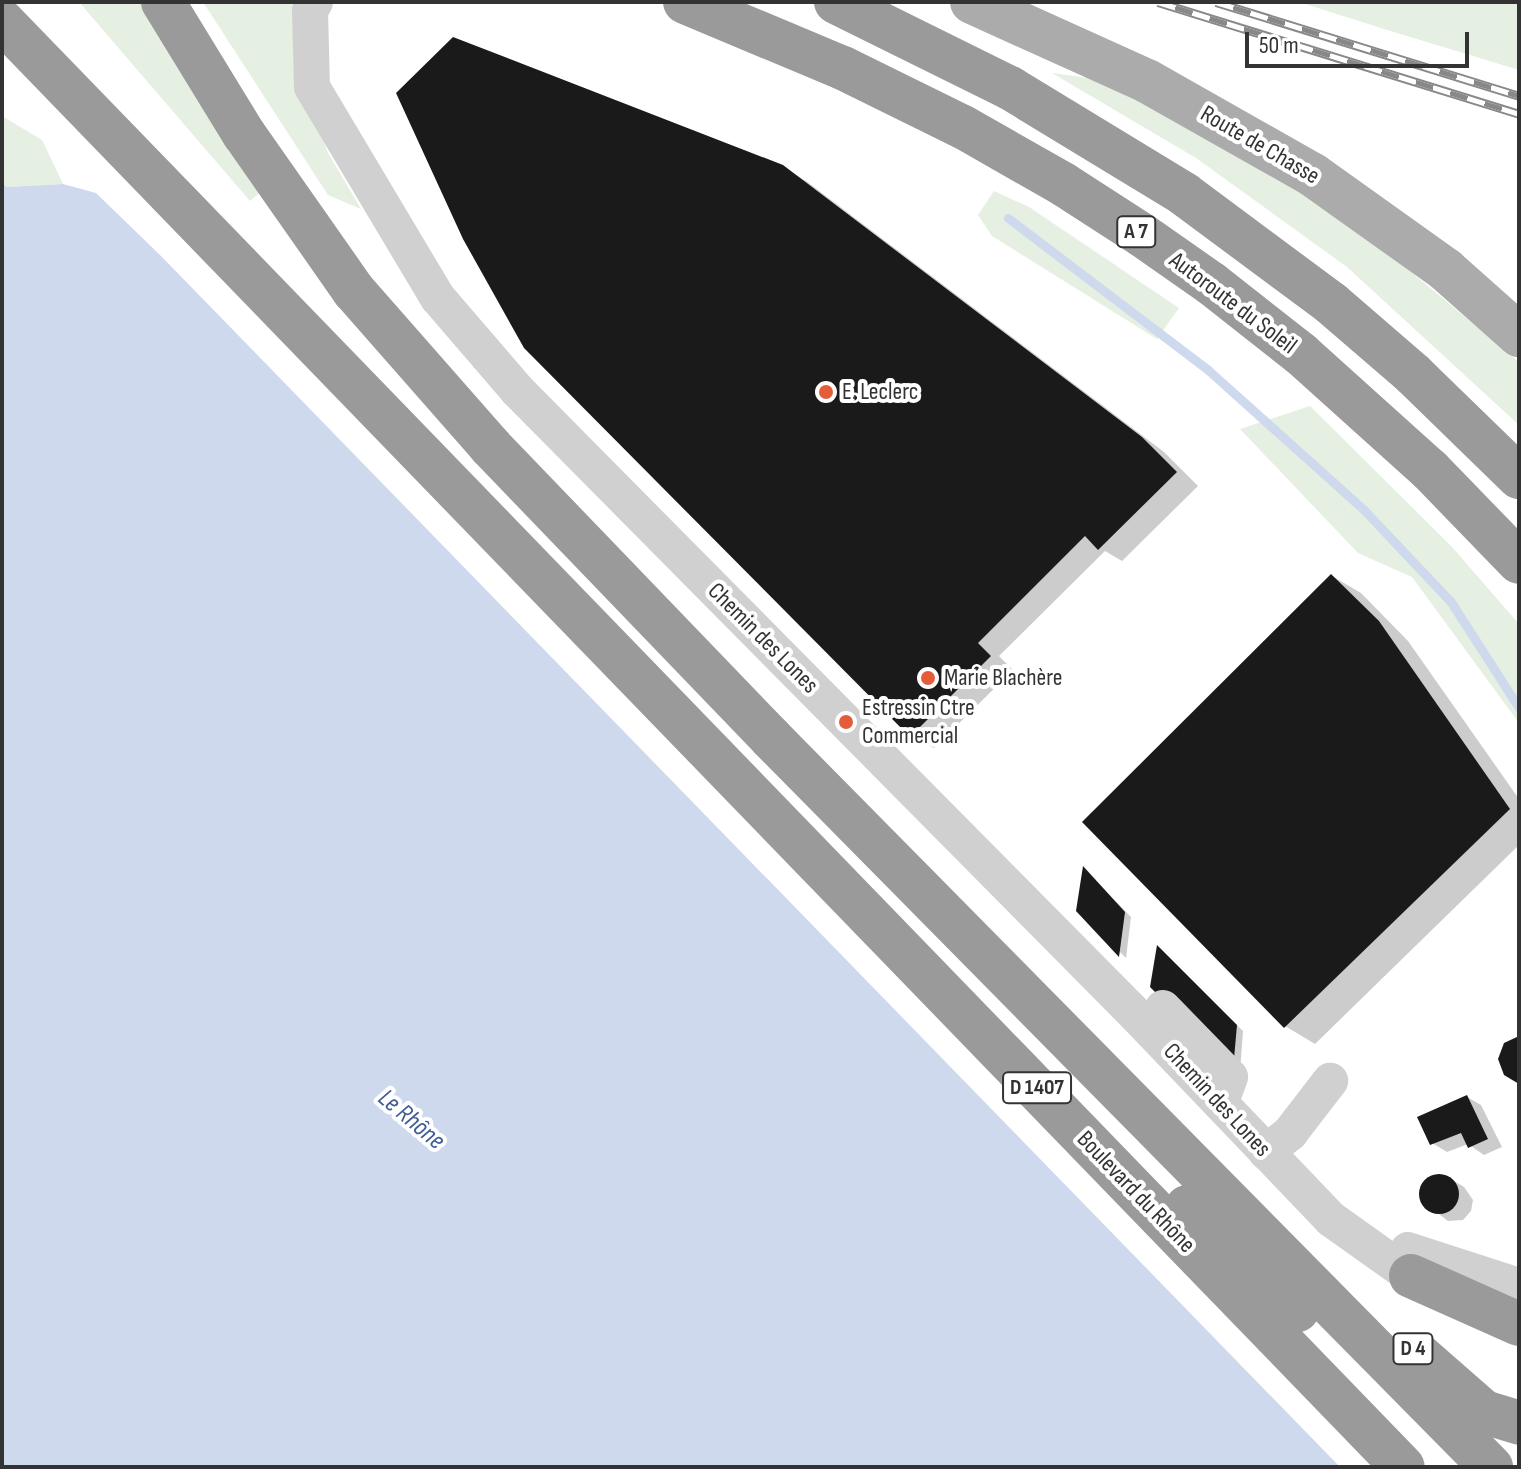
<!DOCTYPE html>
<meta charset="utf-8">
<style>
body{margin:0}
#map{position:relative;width:1521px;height:1469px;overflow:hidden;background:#fff;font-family:"Sofia Sans Condensed",sans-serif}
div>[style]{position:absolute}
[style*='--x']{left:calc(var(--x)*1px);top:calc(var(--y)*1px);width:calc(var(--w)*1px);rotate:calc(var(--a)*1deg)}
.green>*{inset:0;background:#e5efe2}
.water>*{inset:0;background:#cfd9ee}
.shadow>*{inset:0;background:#0003}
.stream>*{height:9px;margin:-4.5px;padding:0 4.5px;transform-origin:4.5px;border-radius:4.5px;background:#cfd9ee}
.building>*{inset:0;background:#1a1a1a}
.round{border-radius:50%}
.minor>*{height:36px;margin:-18px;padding:0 18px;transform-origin:18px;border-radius:18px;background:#d0d0d0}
.major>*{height:44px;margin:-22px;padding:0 22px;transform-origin:22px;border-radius:22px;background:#ababab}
.highway>*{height:44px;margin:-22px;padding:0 22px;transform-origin:22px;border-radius:22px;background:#9a9a9a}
.rail>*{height:9px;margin-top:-4.5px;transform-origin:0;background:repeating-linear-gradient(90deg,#fff 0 18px,#888 0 36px);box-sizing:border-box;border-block:2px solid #888}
.dots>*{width:22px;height:22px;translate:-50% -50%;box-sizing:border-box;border:4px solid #fff;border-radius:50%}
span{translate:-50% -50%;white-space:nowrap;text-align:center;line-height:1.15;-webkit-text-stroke:8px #fff;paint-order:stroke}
.shield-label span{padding:2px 6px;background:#fff;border:2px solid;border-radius:6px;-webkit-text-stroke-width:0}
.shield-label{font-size:22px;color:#333;font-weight:700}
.street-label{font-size:24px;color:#333}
.poi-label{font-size:24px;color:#333}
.left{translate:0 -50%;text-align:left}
.water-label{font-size:26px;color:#405d96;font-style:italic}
.frame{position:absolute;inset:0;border:4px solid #333;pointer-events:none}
.scale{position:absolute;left:1245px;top:32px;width:224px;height:36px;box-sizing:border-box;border:4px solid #333;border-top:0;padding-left:10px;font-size:24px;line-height:28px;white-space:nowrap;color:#333;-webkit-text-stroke:6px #fff;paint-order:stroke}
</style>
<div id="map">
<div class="green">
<i style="clip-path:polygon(79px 2px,148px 2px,263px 190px,250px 201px)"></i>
<i style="clip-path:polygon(203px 2px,299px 2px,293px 56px,328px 153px,361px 209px,328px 195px)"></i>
<i style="clip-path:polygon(1299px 2px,1519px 2px,1519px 70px,1384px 29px)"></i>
<i style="clip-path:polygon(1052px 73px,1110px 81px,1351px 222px,1519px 362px,1519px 425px,1347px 267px,1196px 158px)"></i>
<i style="clip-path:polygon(2px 116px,42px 140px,63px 184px,6px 187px,2px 184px)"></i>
<i style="clip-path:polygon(994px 191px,1029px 207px,1179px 308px,1157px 339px,992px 236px,978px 215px)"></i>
<i style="clip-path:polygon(1310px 406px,1452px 547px,1519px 624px,1519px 723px,1412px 577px,1358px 553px,1240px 429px)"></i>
</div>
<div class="water">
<i style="clip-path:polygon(2px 184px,7px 187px,63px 184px,96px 193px,160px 255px,1340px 1467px,2px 1467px)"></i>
</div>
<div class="shadow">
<i style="clip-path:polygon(782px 167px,806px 181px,1164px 452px,1198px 486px,1122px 561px,1105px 551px,999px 656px,1013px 670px,934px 748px,911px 735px)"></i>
<i style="clip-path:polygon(1332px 576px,1361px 593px,1408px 641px,1519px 799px,1519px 845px,1315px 1044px,1285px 1026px)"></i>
<i style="clip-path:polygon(1084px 869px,1131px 917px,1126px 958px,1078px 911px)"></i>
<i style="clip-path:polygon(1159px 948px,1243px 1031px,1240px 1071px)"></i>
<i style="clip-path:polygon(1467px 1097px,1481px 1105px,1502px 1147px,1484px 1155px,1468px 1144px,1447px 1152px,1432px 1143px)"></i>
<i style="clip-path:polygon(1433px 1176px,1449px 1178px,1464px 1187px,1473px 1200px,1471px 1211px,1463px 1220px,1448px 1221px,1422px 1201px,1422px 1186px)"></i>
</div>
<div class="stream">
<i style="--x:1008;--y:218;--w:250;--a:37.2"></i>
<i style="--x:1207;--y:369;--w:212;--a:41.9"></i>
<i style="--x:1365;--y:511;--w:125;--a:46.6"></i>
<i style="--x:1451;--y:602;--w:126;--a:57.3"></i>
</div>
<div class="building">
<i style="clip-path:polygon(453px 37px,783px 165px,1142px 437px,1177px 472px,1098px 550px,1085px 536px,978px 643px,991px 656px,910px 737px,524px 348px,463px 239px,396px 93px)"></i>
<i style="clip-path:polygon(1331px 574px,1379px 621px,1510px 809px,1284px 1028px,1082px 822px)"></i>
<i style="clip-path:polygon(1083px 866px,1125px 912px,1119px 957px,1076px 911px)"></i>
<i style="clip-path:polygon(1157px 945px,1237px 1025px,1233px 1070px,1150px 987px)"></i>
<i style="clip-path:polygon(1519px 1036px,1519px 1084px,1504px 1075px,1498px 1059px,1504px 1043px)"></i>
<i style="clip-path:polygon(1467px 1095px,1488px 1139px,1468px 1148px,1461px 1133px,1430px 1145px,1417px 1117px)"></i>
<i class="round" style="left:1419px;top:1174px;width:40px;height:40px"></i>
</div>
<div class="minor">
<i style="--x:315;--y:2;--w:10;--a:119"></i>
<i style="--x:310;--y:11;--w:76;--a:88.5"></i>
<i style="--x:312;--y:87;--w:246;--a:59.2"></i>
<i style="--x:438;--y:298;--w:121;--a:49.3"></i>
<i style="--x:517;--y:390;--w:880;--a:45.28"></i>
<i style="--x:1136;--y:1015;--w:282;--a:46.3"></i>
<i style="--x:1331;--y:1219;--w:98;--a:35.5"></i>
<i style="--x:1411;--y:1276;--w:27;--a:15"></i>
<i style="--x:1163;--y:1008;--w:96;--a:45.8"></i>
<i style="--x:1230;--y:1077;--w:27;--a:110"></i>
<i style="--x:1266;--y:1152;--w:31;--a:-38"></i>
<i style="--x:1290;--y:1133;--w:66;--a:-52.4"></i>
<i style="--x:1408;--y:1250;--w:117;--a:18"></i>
</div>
<div class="major">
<i style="--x:972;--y:2;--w:192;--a:24.3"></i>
<i style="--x:1147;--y:81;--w:191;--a:29.5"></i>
<i style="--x:1313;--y:175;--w:163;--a:35.5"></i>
<i style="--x:1446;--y:270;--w:98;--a:41.7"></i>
</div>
<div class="highway">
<i style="--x:163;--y:2;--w:155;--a:58.5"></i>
<i style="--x:244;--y:134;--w:192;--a:55"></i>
<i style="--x:354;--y:291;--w:206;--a:48.7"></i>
<i style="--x:490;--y:446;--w:405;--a:46.1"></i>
<i style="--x:771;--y:738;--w:1025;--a:45.36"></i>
<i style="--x:685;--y:2;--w:171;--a:22.7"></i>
<i style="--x:843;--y:68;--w:134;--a:26.2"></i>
<i style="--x:963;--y:127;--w:115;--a:29.7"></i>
<i style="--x:1063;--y:184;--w:94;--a:32.8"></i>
<i style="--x:1142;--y:235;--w:85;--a:35"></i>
<i style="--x:1212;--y:284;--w:113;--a:38.2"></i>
<i style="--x:1301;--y:354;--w:173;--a:42"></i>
<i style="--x:1430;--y:470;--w:128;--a:45.9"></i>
<i style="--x:836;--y:2;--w:194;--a:26.3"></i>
<i style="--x:1010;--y:88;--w:204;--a:31.3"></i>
<i style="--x:1184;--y:194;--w:184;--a:36.6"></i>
<i style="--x:1332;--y:304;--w:107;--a:40.8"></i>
<i style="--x:1413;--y:374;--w:148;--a:44.2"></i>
<i style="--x:2;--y:21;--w:2013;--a:45.91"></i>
<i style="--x:1187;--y:1207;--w:151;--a:43.1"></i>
<i style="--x:1411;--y:1276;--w:118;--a:24"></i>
<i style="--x:1420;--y:1356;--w:85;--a:41.2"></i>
<i style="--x:1484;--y:1412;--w:37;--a:17"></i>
</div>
<div class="rail">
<i style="--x:1158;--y:2;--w:378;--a:17.2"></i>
<i style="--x:1216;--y:2;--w:317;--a:17.2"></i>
</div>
<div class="dots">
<i style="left:826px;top:392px;background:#e45c3a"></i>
<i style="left:928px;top:678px;background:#e45c3a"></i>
<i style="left:846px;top:722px;background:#e45c3a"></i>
</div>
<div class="shield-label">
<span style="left:1136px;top:232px">A 7</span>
<span style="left:1037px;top:1088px">D 1407</span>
<span style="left:1413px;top:1349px">D 4</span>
</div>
<div class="street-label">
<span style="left:1260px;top:145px;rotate:30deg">Route de Chasse</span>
<span style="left:1233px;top:303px;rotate:37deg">Autoroute du Soleil</span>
<span style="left:763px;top:638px;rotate:45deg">Chemin des Lones</span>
<span style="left:1217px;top:1100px;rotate:47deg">Chemin des Lones</span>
<span style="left:1136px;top:1192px;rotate:46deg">Boulevard du Rhône</span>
</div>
<div class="poi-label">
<span class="left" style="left:842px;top:392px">E. Leclerc</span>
<span class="left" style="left:944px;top:678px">Marie Blachère</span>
<span class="left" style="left:862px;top:722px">Estressin Ctre<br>Commercial</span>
</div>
<div class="water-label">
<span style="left:411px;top:1120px;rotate:40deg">Le Rhône</span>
</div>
<div class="frame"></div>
<div class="scale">50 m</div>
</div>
